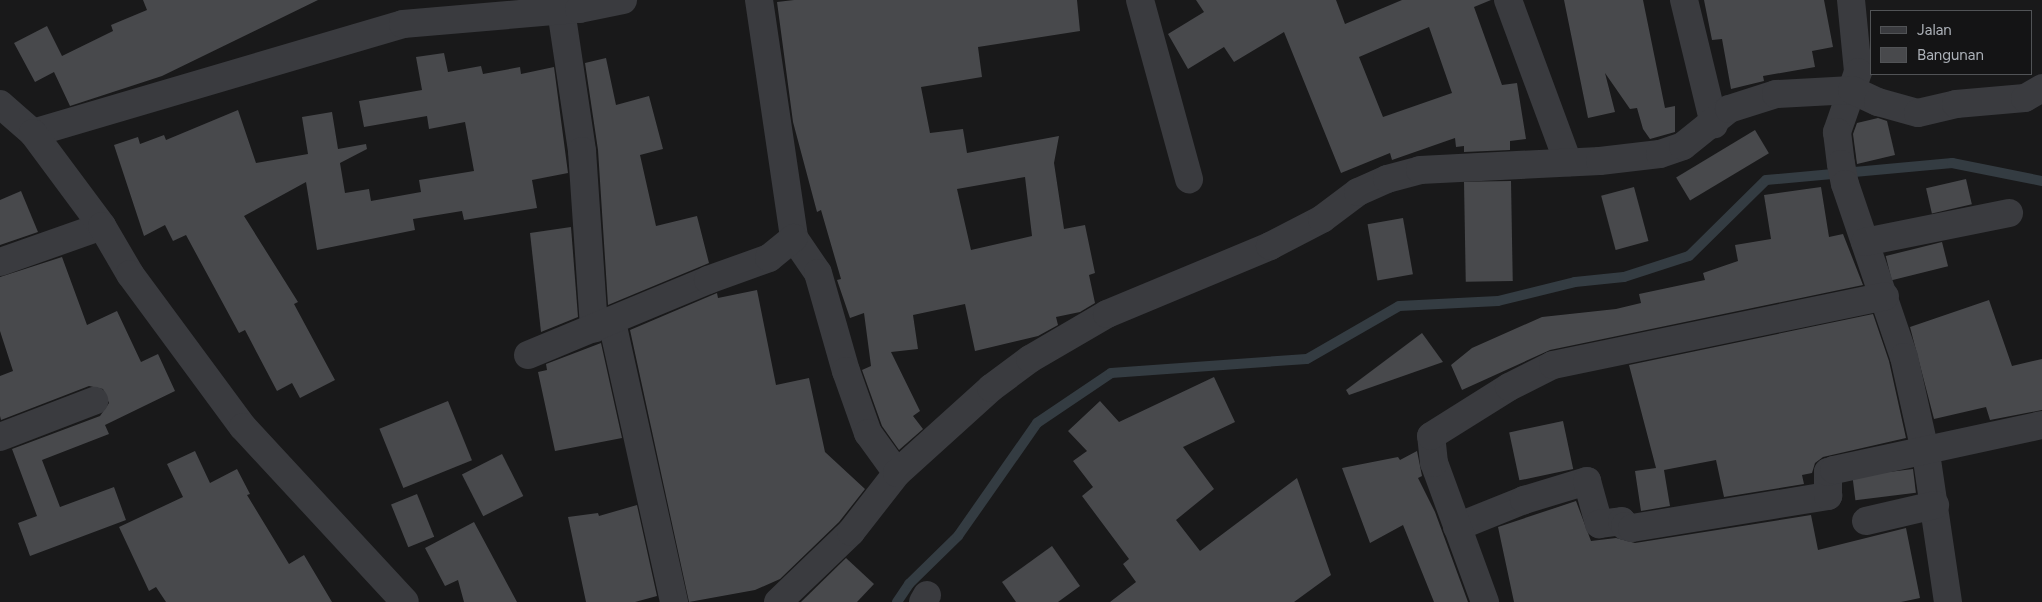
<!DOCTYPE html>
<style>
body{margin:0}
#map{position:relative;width:2042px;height:602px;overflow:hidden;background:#19191a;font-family:Figtree,sans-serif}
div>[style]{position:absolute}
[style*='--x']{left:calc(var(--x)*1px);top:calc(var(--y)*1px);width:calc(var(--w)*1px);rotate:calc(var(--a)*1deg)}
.stream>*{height:10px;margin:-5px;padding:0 5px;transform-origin:5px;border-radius:5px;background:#343c42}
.building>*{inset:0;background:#48494c;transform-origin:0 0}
.minor>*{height:28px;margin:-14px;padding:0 14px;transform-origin:14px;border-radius:14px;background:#3a3b3f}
.tertiary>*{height:28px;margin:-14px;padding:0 14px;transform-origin:14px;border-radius:14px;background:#3a3b3f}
span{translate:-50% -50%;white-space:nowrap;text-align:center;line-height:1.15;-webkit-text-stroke:4px #141415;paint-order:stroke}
.legend{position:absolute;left:1870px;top:10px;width:162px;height:65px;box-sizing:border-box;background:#141415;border:1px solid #515356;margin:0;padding:6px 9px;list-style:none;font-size:15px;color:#acb1b8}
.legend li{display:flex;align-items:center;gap:10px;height:25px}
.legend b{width:25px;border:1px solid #515356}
</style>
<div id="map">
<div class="stream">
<i style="--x:897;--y:602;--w:22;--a:-56"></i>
<i style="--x:909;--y:584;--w:69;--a:-44.4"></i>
<i style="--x:958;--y:536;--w:138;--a:-55"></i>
<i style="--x:1037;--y:423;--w:89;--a:-34"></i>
<i style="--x:1111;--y:373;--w:196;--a:-4.1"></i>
<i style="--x:1307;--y:359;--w:106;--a:-29.9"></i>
<i style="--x:1399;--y:306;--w:99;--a:-2.9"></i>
<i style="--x:1498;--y:301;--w:79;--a:-13.9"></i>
<i style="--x:1575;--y:282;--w:49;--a:-5.8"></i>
<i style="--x:1624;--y:277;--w:68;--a:-17.9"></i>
<i style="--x:1689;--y:256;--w:108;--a:-44.6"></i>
<i style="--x:1766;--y:180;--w:187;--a:-5.2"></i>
<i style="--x:1952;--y:163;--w:92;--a:11.3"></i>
</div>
<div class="building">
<i style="clip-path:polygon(143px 0,318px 0,162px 76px,70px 106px,54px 72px,35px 82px,14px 43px,47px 26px,62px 56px,113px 31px,111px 25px,147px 10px)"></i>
<i style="clip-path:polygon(evenodd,794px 0,1077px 0,1080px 31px,978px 47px,982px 77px,921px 87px,930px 133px,963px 129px,967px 153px,1059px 136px,1054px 163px,1064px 229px,1085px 225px,1095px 273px,1089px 275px,1095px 303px,1080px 312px,1056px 317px,1058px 325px,1038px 336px,975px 351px,965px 304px,913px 315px,918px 349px,891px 352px,920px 411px,913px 416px,923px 429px,899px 450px,882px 426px,862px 370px,871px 366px,864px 313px,850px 318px,837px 280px,841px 279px,821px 210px,817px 212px,793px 122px,777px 2px,794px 0,1025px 177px,1032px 236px,971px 250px,957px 189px,1025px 177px)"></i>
<i style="clip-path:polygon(evenodd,1196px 0,1336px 0,1345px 24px,1402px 0,1491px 0,1474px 7px,1502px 85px,1517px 83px,1526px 139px,1510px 141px,1510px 150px,1464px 152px,1464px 146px,1456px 147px,1455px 138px,1392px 160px,1390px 153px,1341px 173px,1284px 32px,1234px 62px,1224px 47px,1188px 69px,1168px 34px,1204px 12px,1196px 0,1429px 27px,1452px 93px,1383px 117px,1359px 57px,1429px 27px)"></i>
<i style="clip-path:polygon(1564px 0,1643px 0,1665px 108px,1675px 106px,1675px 132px,1650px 139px,1643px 129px,1637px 108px,1630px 109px,1605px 73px,1615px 112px,1588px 118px)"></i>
<i style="clip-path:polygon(1704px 0,1824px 0,1833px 47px,1812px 51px,1815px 67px,1763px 76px,1764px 81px,1731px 89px,1722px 39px,1712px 40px)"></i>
<i style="clip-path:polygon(444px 53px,448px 72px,481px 66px,483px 74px,520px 67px,521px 74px,554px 67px,568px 173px,532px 180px,537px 208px,464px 220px,462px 211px,413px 219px,415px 230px,317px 250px,306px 182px,244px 216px,298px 302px,294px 304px,335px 380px,300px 398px,292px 383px,277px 391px,245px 330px,239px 333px,186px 235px,173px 241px,165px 225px,144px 236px,114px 145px,138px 137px,140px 144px,164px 135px,166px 140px,238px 110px,256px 163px,308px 154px,302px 117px,332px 112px,338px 149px,366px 144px,367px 149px,340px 163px,345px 193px,369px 189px,371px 201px,421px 192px,419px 180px,474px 171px,465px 122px,429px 129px,427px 116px,364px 127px,359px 101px,422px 90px,416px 57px)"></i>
<i style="clip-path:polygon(606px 58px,616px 105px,649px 96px,663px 149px,640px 155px,656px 226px,697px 216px,709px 263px,608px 305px,598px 150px,585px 63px)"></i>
<i style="clip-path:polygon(1878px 118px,1887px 121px,1895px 155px,1857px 164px,1853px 134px,1857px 123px)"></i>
<i style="left:1755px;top:130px;width:27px;height:92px;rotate:59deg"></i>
<i style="left:1966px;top:179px;width:26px;height:41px;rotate:77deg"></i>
<i style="left:1511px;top:181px;width:100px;height:47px;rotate:89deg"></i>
<i style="left:1634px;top:187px;width:56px;height:34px;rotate:75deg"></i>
<i style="clip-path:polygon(1821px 187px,1829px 237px,1843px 234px,1863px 285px,1550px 350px,1462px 390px,1451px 365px,1472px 348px,1542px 317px,1616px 309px,1641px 303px,1639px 294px,1705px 280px,1703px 273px,1738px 261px,1735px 245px,1771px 239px,1764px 195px)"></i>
<i style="clip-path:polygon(21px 191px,38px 232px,0 245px,0 200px)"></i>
<i style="left:1403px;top:218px;width:57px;height:36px;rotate:80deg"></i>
<i style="clip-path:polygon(571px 227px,578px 317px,541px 332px,530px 233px)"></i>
<i style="left:1942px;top:242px;width:25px;height:58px;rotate:76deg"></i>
<i style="clip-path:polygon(62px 257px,87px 325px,117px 311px,141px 362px,158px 354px,175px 391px,105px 425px,109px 434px,42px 460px,60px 507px,114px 487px,126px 520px,30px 556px,18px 523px,37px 516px,12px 449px,100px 416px,109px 403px,103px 389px,89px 386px,1px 420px,0 416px,0 376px,13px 371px,0 331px,0 277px)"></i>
<i style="clip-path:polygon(757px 290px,776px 385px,809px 378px,825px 452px,865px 489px,839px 522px,780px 579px,755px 590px,689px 602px,630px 330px,717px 293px,718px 298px)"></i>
<i style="clip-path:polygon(1989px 300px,2012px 366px,2042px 359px,2042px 410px,1990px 420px,1986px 407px,1934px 419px,1910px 327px)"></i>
<i style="clip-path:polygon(1873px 314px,1889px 361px,1906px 438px,1823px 457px,1815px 463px,1812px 473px,1802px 475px,1804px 484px,1724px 497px,1716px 460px,1664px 470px,1670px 506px,1641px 511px,1635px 471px,1656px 468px,1629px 365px)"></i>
<i style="clip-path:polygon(1422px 333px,1443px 362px,1349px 395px,1346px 390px)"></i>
<i style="clip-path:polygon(601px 343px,622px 438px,555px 451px,538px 372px,547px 370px,546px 364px)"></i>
<i style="clip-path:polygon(1214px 377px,1235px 422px,1183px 447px,1214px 489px,1176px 520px,1200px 551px,1297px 478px,1331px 575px,1294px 602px,1110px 602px,1136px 582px,1123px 564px,1129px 559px,1082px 496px,1093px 487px,1073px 461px,1087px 451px,1068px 431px,1100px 401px,1119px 422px)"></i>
<i style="left:448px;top:401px;width:64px;height:74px;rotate:68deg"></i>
<i style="left:1563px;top:421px;width:49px;height:55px;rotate:78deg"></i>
<i style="clip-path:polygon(195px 451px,210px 483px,237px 469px,250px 494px,247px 495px,289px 564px,304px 555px,332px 602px,166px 602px,156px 587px,149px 591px,119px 527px,183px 497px,167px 464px)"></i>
<i style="clip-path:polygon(1417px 451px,1422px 476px,1418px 478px,1435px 512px,1468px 602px,1434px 602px,1403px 525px,1370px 543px,1342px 468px,1398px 457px,1400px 460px)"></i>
<i style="left:502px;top:454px;width:47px;height:45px;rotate:63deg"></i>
<i style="left:1913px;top:469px;width:24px;height:61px;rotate:83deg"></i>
<i style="left:417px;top:494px;width:46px;height:28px;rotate:68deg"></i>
<i style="clip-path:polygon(1576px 501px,1591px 541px,1616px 538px,1635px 543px,1811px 515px,1818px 550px,1906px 528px,1920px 598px,1901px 602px,1514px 602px,1498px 527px)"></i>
<i style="clip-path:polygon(637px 505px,657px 596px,635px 602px,586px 602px,568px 517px,598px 513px,599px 516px)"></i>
<i style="clip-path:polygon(474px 522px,517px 602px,464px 602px,458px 580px,445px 586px,425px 548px)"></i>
<i style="clip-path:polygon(1052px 546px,1080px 586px,1058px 602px,1016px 602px,1002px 582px)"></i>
<i style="clip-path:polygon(846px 558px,874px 584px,857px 602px,801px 602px)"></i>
</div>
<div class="minor">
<i style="--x:759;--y:0;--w:241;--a:81.6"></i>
<i style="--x:794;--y:238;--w:42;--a:55.6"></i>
<i style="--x:818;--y:273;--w:102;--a:74.1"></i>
<i style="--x:846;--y:371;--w:66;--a:70.5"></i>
<i style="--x:868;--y:433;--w:49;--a:54.1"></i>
<i style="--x:1140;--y:0;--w:186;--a:74.7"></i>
<i style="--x:1508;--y:0;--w:173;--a:69.7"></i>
<i style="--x:1684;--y:0;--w:128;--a:76.4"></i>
<i style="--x:1851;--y:0;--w:72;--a:84.4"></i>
<i style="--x:1858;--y:72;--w:64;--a:109.3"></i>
<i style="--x:1837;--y:132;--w:32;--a:83"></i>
<i style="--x:1841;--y:164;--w:20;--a:79"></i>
<i style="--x:1845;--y:184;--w:183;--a:71.2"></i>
<i style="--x:1904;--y:357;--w:106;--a:77.4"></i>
<i style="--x:1927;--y:460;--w:144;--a:81.6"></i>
<i style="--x:561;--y:10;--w:143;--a:81.5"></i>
<i style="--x:582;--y:151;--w:178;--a:86.1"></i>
<i style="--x:33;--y:133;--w:386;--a:-16.4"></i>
<i style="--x:403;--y:24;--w:177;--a:-4.9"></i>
<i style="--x:579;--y:9;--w:45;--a:-11.6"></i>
<i style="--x:1865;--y:242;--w:147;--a:-11.4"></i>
<i style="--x:0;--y:262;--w:108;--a:-19.4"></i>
<i style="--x:612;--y:322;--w:287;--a:77.5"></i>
<i style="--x:528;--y:355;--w:195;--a:-22.6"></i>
<i style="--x:708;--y:280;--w:65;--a:-19.8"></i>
<i style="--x:769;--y:258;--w:32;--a:-39"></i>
<i style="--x:0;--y:437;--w:101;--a:-21"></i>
<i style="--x:1866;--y:521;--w:71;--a:-13.1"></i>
<i style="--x:1457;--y:527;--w:72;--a:-21.9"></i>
<i style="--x:1524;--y:500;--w:66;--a:-16.8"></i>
<i style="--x:1587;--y:481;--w:45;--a:74.4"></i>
<i style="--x:1599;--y:524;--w:23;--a:-7"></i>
<i style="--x:1622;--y:521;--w:6;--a:59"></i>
<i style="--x:1625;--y:526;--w:7;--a:16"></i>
<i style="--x:1632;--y:528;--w:199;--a:-9.3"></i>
<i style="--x:1828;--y:496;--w:24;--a:-90"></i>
<i style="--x:1828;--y:472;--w:6;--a:-18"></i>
<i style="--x:1834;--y:470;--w:213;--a:-12.2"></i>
<i style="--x:778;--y:602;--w:101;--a:-43.8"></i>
<i style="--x:851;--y:532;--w:75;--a:-52.1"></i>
<i style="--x:897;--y:473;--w:127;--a:-42.1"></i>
<i style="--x:991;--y:388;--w:49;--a:-36.6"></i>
<i style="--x:1030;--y:359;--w:89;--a:-30.3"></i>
<i style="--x:1107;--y:314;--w:177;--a:-22.6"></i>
<i style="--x:1270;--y:246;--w:59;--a:-27.4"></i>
<i style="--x:1322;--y:219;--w:45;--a:-36.9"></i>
<i style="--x:1358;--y:192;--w:32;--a:-24"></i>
<i style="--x:1387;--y:179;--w:34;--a:-15"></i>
<i style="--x:1420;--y:170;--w:180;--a:-2.9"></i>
<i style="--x:1600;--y:161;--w:60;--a:-6.7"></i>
<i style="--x:1660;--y:154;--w:24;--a:-19"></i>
<i style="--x:1683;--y:146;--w:59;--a:-38.8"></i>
<i style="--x:1729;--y:109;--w:49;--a:-17.7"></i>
<i style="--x:1776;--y:94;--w:76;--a:-3"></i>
<i style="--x:1852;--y:90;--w:29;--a:25"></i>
<i style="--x:1878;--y:102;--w:41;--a:15.4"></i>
<i style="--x:1918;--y:113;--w:39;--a:-13"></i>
<i style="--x:1956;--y:104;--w:69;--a:-5"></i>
<i style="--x:2025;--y:98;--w:20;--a:-30"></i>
<i style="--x:923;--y:602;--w:8;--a:-60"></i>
<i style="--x:1485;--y:602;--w:148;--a:-110.1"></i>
<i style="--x:1434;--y:463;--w:27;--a:-96"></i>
<i style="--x:1431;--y:436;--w:92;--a:-32.1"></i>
<i style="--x:1509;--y:387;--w:49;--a:-26.6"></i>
<i style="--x:1553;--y:365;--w:339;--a:-11.7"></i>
</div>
<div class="tertiary">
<i style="--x:0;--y:104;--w:44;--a:41.3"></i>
<i style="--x:33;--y:133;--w:116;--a:53.4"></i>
<i style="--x:102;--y:226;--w:56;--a:59.7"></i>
<i style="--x:130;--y:274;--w:190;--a:53.6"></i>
<i style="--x:243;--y:427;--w:238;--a:47.2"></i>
</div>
<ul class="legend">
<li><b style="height:6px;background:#3a3b3f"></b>Jalan</li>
<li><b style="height:14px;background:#48494c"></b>Bangunan</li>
</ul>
</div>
